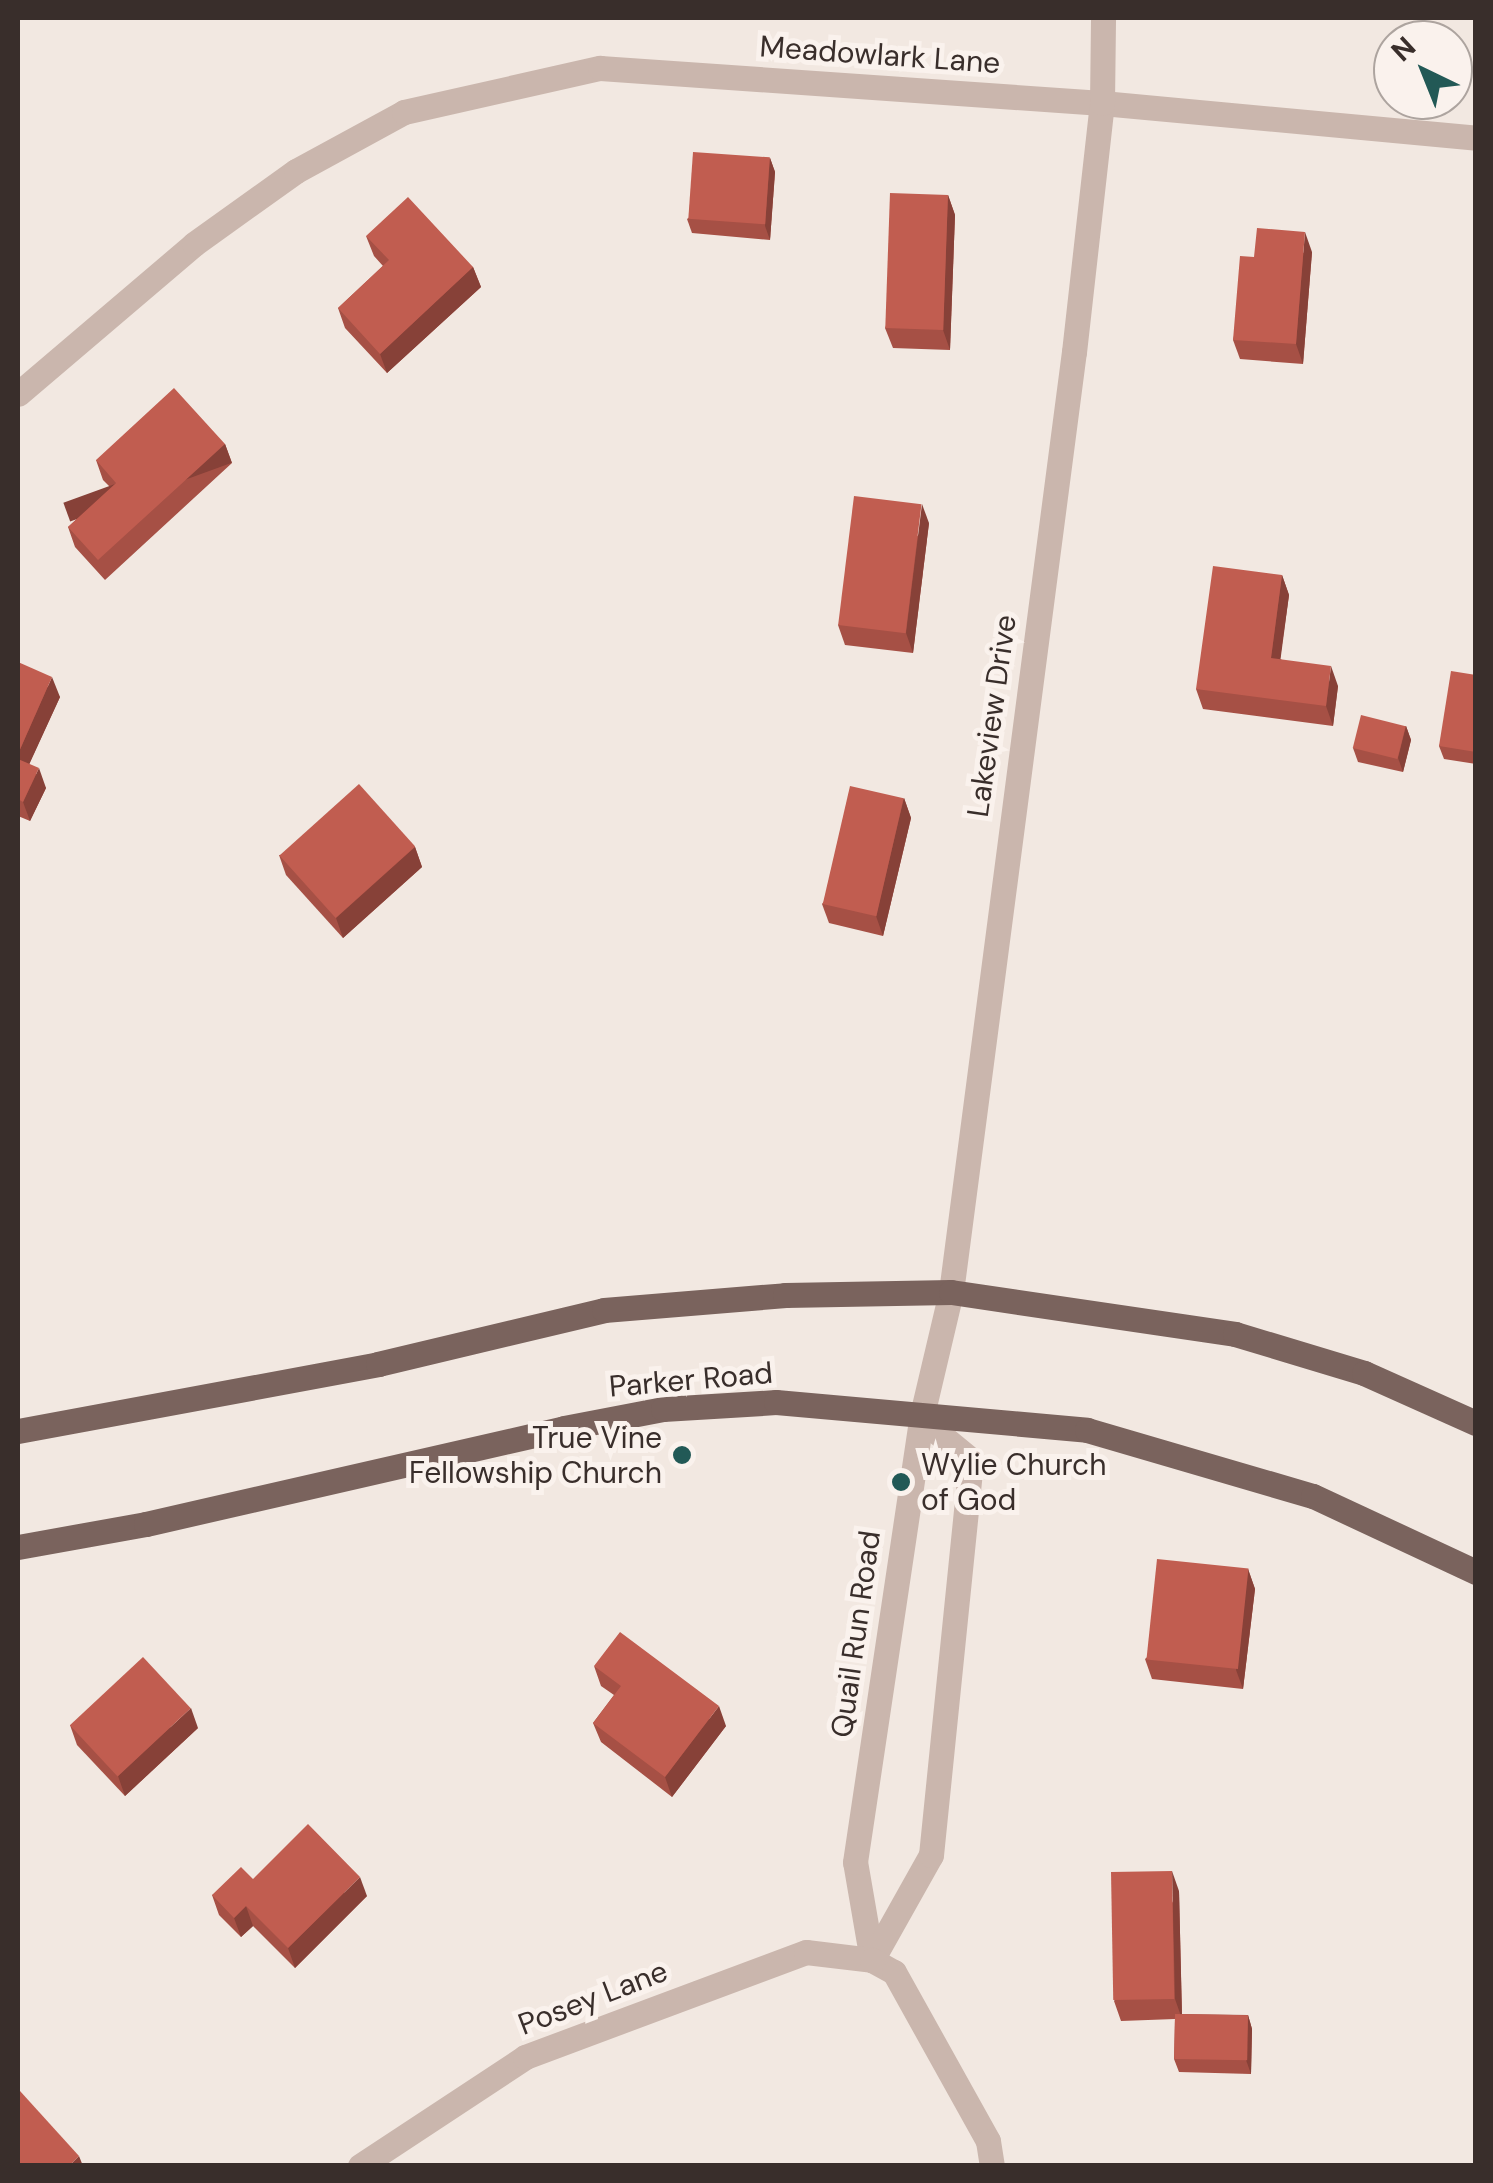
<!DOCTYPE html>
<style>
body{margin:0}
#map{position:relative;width:1493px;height:2183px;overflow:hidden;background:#f2e8e1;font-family:"DM Sans",sans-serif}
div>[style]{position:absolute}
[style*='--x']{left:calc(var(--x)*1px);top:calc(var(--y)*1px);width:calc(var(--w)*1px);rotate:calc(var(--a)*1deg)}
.minor>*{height:25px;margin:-12.5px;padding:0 12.5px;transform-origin:12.5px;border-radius:12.5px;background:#cab6ad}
.major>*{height:25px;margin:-12.5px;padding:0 12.5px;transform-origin:12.5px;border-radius:12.5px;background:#7a635d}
.wall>*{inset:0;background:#a65045}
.shaded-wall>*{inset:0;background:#874138;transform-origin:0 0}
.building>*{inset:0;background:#c15d50;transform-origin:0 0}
.dots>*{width:28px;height:28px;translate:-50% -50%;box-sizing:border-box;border:5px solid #faf2ed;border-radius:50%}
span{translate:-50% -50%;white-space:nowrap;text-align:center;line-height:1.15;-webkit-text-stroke:10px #faf2ed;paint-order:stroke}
.street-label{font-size:30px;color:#392e2b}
.poi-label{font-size:30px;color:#392e2b}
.right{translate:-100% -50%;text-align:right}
.left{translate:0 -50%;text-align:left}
.frame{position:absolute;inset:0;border:20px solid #392e2b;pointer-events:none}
.north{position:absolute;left:1373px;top:20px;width:100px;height:100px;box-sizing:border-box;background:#faf2ed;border:2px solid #ada49f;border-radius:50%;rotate:317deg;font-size:28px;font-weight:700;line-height:40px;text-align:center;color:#392e2b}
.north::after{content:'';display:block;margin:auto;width:35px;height:45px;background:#225956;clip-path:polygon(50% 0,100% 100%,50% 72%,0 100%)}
</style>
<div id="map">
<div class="minor">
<i style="--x:18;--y:394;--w:231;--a:-40.4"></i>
<i style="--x:194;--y:244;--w:125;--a:-35.6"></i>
<i style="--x:296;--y:171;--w:123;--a:-28.6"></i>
<i style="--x:404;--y:112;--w:201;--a:-12.7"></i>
<i style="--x:600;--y:68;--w:503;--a:3.99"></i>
<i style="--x:1102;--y:103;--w:376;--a:5.3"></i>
<i style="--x:872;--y:1960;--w:99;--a:-99.8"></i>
<i style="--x:855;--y:1862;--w:448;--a:-81.5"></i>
<i style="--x:921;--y:1419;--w:130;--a:-76.7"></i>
<i style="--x:951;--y:1292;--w:948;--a:-82.55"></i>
<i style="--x:1074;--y:352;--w:251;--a:-83.6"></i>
<i style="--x:1102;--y:103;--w:85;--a:-89.3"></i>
<i style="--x:872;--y:1960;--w:120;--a:-60.7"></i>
<i style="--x:931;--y:1855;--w:397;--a:-84.2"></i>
<i style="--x:971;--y:1460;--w:65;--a:-140.6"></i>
<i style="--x:360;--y:2166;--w:198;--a:-33.4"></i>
<i style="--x:525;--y:2057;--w:300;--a:-20.5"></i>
<i style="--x:806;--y:1952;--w:66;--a:6.9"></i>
<i style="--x:872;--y:1960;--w:25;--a:29"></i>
<i style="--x:894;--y:1972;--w:193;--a:60.9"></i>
<i style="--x:988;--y:2141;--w:25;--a:81"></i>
</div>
<div class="major">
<i style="--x:18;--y:1431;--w:366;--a:-10.5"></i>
<i style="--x:378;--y:1364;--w:232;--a:-13.4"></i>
<i style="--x:604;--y:1310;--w:182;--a:-4.7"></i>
<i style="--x:785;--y:1295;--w:166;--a:-1"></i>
<i style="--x:951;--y:1292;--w:287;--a:8.4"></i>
<i style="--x:1235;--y:1334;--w:135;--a:16.8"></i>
<i style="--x:1364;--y:1373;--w:123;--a:24.1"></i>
<i style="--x:18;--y:1547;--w:130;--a:-10.2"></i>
<i style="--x:146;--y:1524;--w:429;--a:-12.9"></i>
<i style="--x:564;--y:1428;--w:101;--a:-10.9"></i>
<i style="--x:663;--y:1409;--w:113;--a:-3.5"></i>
<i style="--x:776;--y:1402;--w:312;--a:5.1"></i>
<i style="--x:1087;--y:1430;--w:235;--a:16.3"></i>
<i style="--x:1313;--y:1496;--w:180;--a:25"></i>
</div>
<div class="wall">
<i style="clip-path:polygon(770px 158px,775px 172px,770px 240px,692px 233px,687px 219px)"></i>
<i style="clip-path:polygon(948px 195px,955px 215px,950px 350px,893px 348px,885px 328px)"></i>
<i style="clip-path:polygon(366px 236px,473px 267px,481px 287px,387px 373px,345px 328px,338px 308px,383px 266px,374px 256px)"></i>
<i style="clip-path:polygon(1312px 252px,1303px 364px,1240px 359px,1233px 340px,1254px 257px)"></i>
<i style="clip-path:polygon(225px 444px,232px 463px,105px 580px,75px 547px,68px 527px,111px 488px,103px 480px,96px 460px)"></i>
<i style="clip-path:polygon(929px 523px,913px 653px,845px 645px,838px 625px)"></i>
<i style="clip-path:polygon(1282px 575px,1289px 595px,1280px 659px,1338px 686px,1333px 726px,1203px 709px,1196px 689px)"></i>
<i style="clip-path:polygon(18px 662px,60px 697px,29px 764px,46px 788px,30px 821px,18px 816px)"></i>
<i style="clip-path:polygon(1476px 675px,1476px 764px,1444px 759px,1439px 746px)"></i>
<i style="clip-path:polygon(1406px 726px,1411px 740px,1403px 772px,1358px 762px,1353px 748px)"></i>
<i style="clip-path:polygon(904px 798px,911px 818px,883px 936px,829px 923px,822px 904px)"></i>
<i style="clip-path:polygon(415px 847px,422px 867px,343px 938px,286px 875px,279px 855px)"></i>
<i style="clip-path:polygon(1248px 1569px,1255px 1589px,1243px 1689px,1152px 1679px,1145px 1659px)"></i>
<i style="clip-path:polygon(594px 1666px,726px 1726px,672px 1797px,601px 1742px,593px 1723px,614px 1695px,601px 1686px)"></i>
<i style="clip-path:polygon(70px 1725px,198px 1728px,125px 1796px,77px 1745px)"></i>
<i style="clip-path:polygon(253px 1879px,367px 1896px,295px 1968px,253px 1926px,241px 1937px,219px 1915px,212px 1895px)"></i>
<i style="clip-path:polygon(1179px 1891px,1182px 2014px,1248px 2015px,1252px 2029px,1251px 2074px,1179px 2072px,1174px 2059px,1175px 2019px,1121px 2021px,1114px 2001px)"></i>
</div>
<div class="shaded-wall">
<i style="clip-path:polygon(770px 158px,775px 172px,770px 240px,765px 226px)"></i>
<i style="clip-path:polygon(948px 195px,955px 215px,950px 350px,943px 330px)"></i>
<i style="clip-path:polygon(1305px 232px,1312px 252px,1303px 364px,1296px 344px)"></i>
<i style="clip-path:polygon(473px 267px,481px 287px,387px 373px,380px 354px)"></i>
<i style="left:225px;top:444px;width:20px;height:172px;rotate:70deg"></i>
<i style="clip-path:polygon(922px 504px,929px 523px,913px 653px,906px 633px)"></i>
<i style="clip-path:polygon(1282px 575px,1289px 595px,1278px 678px,1271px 658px)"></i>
<i style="clip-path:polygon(1331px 666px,1338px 686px,1333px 726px,1326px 706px)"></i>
<i style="clip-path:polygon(52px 677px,60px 697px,23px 778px,18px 762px,18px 754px)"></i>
<i style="clip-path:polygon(1406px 726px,1411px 740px,1403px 772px,1398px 758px)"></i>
<i style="clip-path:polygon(39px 768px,46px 788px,30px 821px,23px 802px)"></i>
<i style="clip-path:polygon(904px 798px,911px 818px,883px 936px,876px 916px)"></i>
<i style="clip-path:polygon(415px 847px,422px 867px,343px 938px,336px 918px)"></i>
<i style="clip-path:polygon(1248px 1569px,1255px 1589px,1243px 1689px,1236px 1670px)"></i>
<i style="clip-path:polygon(719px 1706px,726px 1726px,672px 1797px,665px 1777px)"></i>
<i style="clip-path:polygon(191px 1708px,198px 1728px,125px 1796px,118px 1776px)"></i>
<i style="clip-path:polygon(1172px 1871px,1179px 1891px,1182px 2019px,1175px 1999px)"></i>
<i style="clip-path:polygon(360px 1877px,367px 1896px,295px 1968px,288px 1948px)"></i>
<i style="clip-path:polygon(246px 1906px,253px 1926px,241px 1937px,234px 1918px)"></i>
<i style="clip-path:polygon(1248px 2015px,1252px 2029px,1251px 2074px,1246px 2060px)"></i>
<i style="clip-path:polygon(79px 2156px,83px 2166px,69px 2166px)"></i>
</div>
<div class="building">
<i style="left:693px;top:152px;width:77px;height:67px;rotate:4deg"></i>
<i style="left:890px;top:193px;width:58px;height:135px;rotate:2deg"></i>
<i style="clip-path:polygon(408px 197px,473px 267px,380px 354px,338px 308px,389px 260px,366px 236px)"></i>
<i style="clip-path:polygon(1257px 228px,1305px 232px,1296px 344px,1233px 340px,1240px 256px,1254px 257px)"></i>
<i style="clip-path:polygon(174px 388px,225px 444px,98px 560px,68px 527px,116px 483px,96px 460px)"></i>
<i style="left:854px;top:496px;width:68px;height:130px;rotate:7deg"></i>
<i style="clip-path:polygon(1213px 566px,1282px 575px,1271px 658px,1331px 666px,1326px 706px,1196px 689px)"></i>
<i style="clip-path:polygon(18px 662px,52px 677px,18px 754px)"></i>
<i style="clip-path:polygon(1451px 671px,1476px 675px,1476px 752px,1439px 746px)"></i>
<i style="left:1361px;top:715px;width:46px;height:34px;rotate:14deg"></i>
<i style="clip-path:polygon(18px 759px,39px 768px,23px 802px,18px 799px)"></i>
<i style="left:359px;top:784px;width:84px;height:107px;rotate:48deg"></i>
<i style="left:850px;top:786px;width:55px;height:121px;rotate:13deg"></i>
<i style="left:1157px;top:1559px;width:92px;height:101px;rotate:6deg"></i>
<i style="clip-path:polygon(620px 1632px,719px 1706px,665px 1777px,593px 1723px,621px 1686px,594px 1666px)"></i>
<i style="left:143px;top:1657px;width:70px;height:100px;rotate:47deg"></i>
<i style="clip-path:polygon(308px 1824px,360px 1877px,288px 1948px,246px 1906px,234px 1918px,212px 1895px,241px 1867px,253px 1879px)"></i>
<i style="left:1172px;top:1871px;width:128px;height:61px;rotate:89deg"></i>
<i style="left:1175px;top:2014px;width:73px;height:45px;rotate:1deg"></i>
<i style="clip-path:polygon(20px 2091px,79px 2156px,69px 2166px,18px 2166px,18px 2094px)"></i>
</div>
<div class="dots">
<i style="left:682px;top:1455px;background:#225956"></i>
<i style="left:901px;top:1482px;background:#225956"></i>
</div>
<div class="street-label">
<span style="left:880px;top:55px;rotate:4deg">Meadowlark Lane</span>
<span style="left:992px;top:716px;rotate:-82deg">Lakeview Drive</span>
<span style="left:691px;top:1380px;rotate:-5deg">Parker Road</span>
<span style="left:856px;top:1634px;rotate:-82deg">Quail Run Road</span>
<span style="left:593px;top:1998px;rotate:-21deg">Posey Lane</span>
</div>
<div class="poi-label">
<span class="right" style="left:662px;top:1455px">True Vine<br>Fellowship Church</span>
<span class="left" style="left:921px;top:1482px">Wylie Church<br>of God</span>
</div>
<div class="frame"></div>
<div class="north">N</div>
</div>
